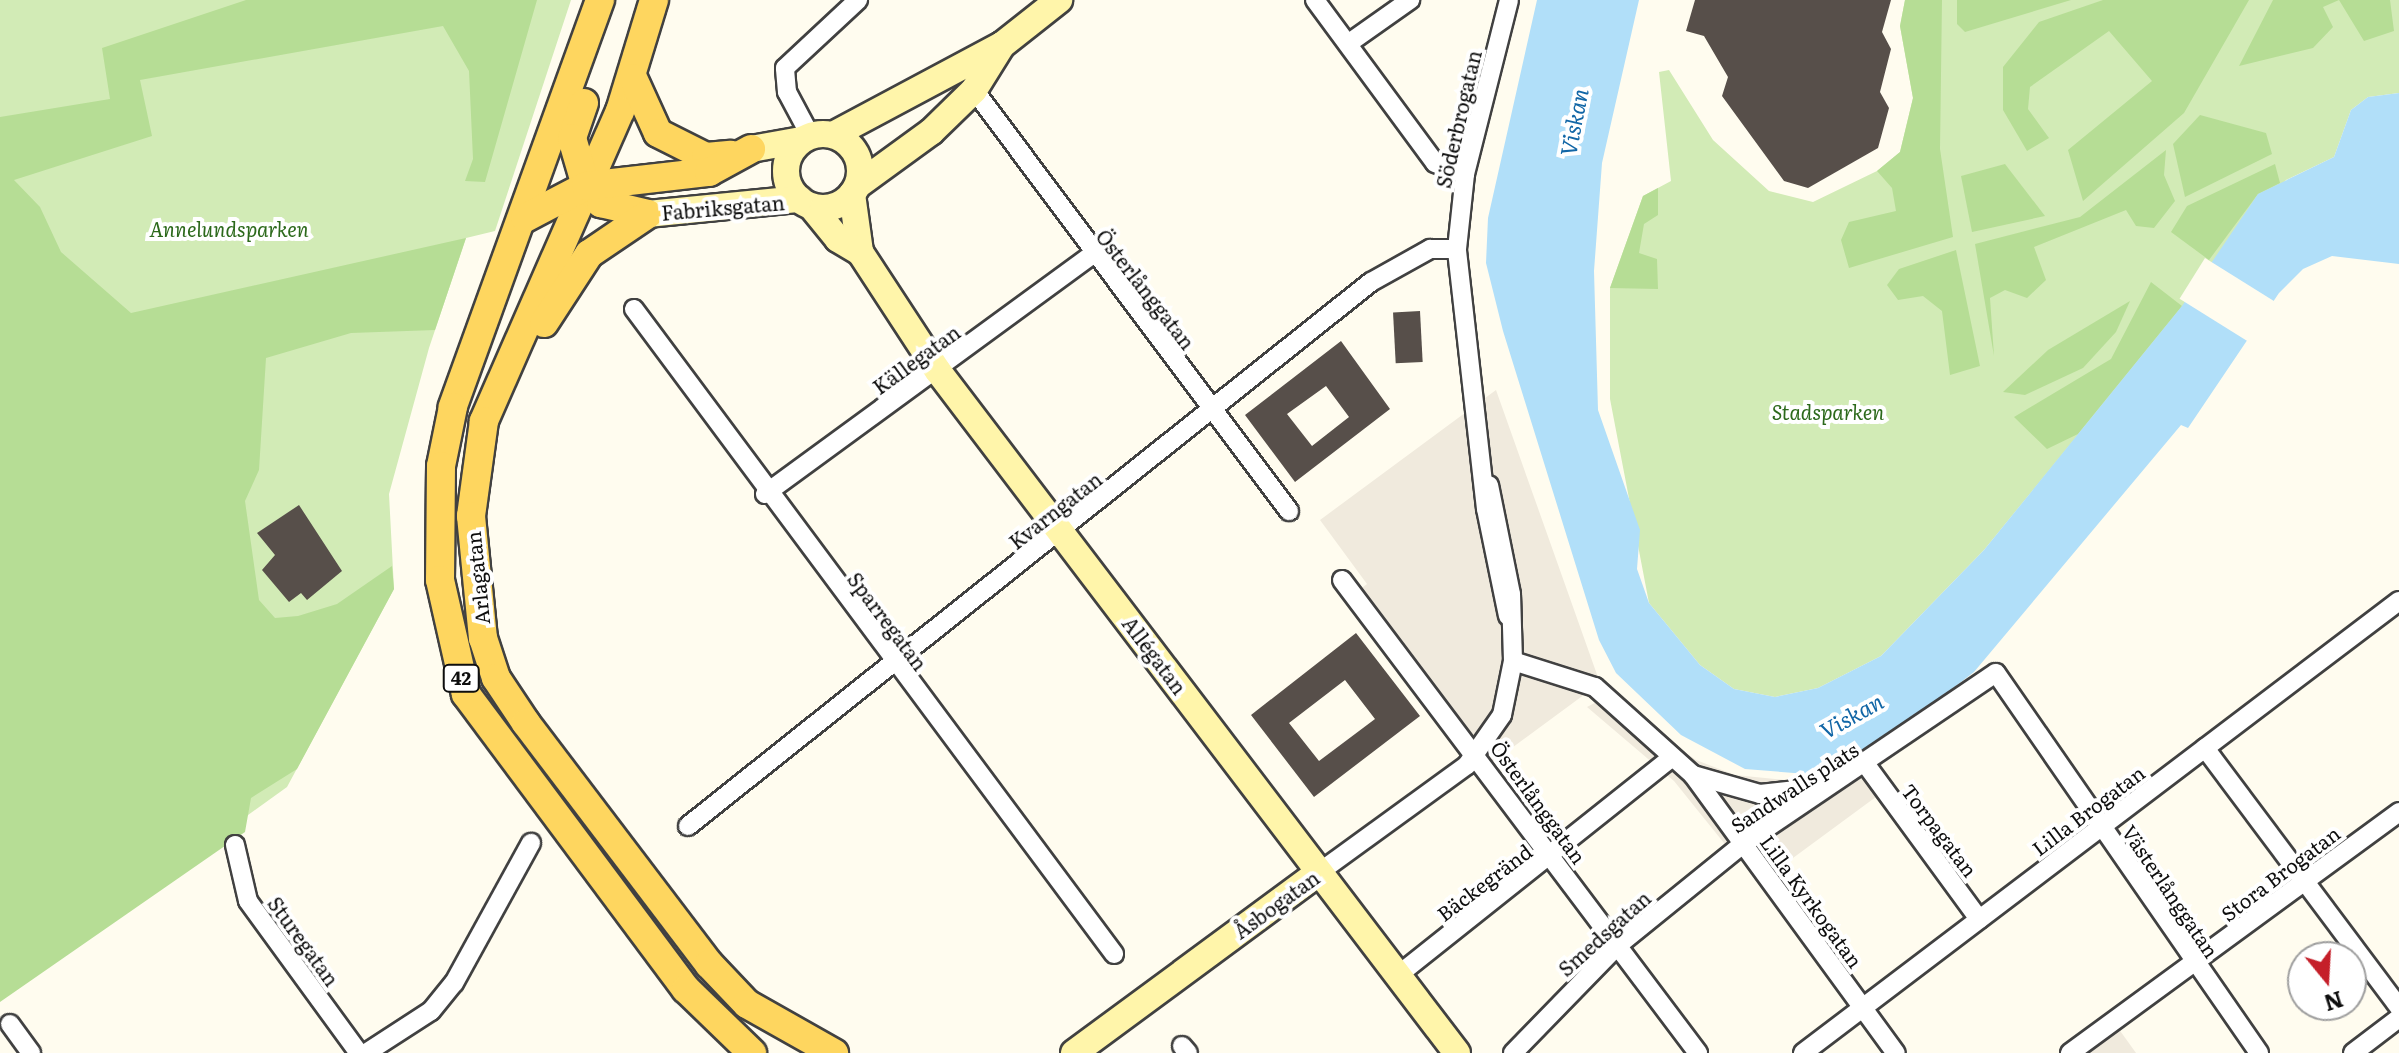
<!DOCTYPE html>
<meta charset="utf-8">
<style>
body{margin:0}
#map{position:relative;width:2399px;height:1053px;overflow:hidden;background:#fffcef;font-family:Literata,serif}
div>[style]{position:absolute}
[style*='--x']{left:calc(var(--x)*1px);top:calc(var(--y)*1px);width:calc(var(--w)*1px);rotate:calc(var(--a)*1deg)}
.green>*{inset:0;background:#d2ebb6}
.forest>*{inset:0;background:#b6dd95}
.plaza>*{inset:0;background:#f0eadd}
.water>*{inset:0;background:#b1dff9}
.pier>*{inset:0;background:#fffcef;transform-origin:0 0}
.building>*{inset:0;background:#574f4a;transform-origin:0 0}
.roads{filter:drop-shadow(2px 0 #414141) drop-shadow(-2px 0 #414141) drop-shadow(0 2px #414141) drop-shadow(0 -2px #414141)}
.street>*{height:18px;margin:-9px;padding:0 9px;transform-origin:9px;border-radius:9px;background:#fff}
.secondary>*{height:26px;margin:-13px;padding:0 13px;transform-origin:13px;border-radius:13px;background:#fff5aa}
.secondary>.ring{margin:-13px;padding:0;box-sizing:content-box;background:none;border:26px solid #fff5aa;border-radius:50%}
.primary>*{height:28px;margin:-14px;padding:0 14px;transform-origin:14px;border-radius:14px;background:#fed65f}
span{translate:-50% -50%;white-space:nowrap;text-align:center;line-height:1.15;-webkit-text-stroke:8px #fff;paint-order:stroke}
.shield-label span{padding:2px 6px;background:#fff;border:2px solid;border-radius:6px;-webkit-text-stroke-width:0}
.shield-label{font-size:18px;color:#0e0e0e;font-weight:700}
.street-label{font-size:20px;color:#0e0e0e}
.park-label{font-size:20px;color:#2c691b;font-style:italic}
.water-label{font-size:22px;color:#1166a6;font-style:italic}
.north{position:absolute;left:2287px;top:941px;width:80px;height:80px;box-sizing:border-box;background:#fff;border:2px solid #9f9f9f;border-radius:50%;rotate:162deg;font-size:22px;font-weight:700;line-height:32px;text-align:center;color:#0e0e0e}
.north::after{content:'';display:block;margin:auto;width:28px;height:36px;background:#c51f29;clip-path:polygon(50% 0,100% 100%,50% 72%,0 100%)}
</style>
<div id="map">
<div class="green">
<i style="clip-path:polygon(0 0,571px 0,495px 231px,466px 238px,429px 348px,389px 494px,394px 589px,287px 787px,0 994px)"></i>
<i style="clip-path:polygon(1905px 0,2399px 0,2399px 93px,2368px 97px,2351px 110px,2334px 157px,2286px 180px,1984px 550px,1881px 656px,1818px 688px,1775px 697px,1734px 689px,1700px 665px,1649px 603px,1610px 399px,1610px 288px,1643px 196px,1671px 181px,1659px 72px,1669px 70px,1713px 140px,1769px 191px,1813px 202px,1877px 171px,1900px 152px,1913px 98px,1900px 26px)"></i>
</div>
<div class="forest">
<i style="clip-path:polygon(246px 0,537px 0,485px 182px,465px 181px,473px 159px,469px 71px,443px 26px,140px 80px,152px 136px,14px 180px,40px 207px,61px 252px,131px 313px,466px 238px,435px 330px,351px 333px,266px 358px,259px 470px,245px 501px,259px 600px,275px 618px,298px 616px,337px 604px,392px 566px,394px 589px,297px 769px,251px 798px,245px 832px,0 1002px,0 117px,110px 99px,102px 48px)"></i>
<i style="clip-path:polygon(1905px 0,1942px 0,1940px 149px,1953px 237px,1849px 268px,1841px 240px,1849px 222px,1896px 211px,1892px 188px,1877px 171px,1900px 152px,1913px 98px,1900px 26px)"></i>
<i style="clip-path:polygon(1957px 0,2071px 0,1965px 32px,1957px 24px)"></i>
<i style="clip-path:polygon(2103px 0,2249px 0,2184px 113px,2083px 201px,2068px 150px,2152px 81px,2109px 31px,2030px 87px,2028px 109px,2049px 138px,2027px 151px,2003px 110px,2003px 67px,2039px 22px)"></i>
<i style="clip-path:polygon(2273px 0,2390px 0,2394px 31px,2364px 41px,2339px 0,2323px 7px,2333px 27px,2313px 48px,2239px 66px)"></i>
<i style="clip-path:polygon(2200px 115px,2266px 133px,2272px 154px,2185px 197px,2173px 144px)"></i>
<i style="clip-path:polygon(2166px 150px,2164px 175px,2175px 201px,2154px 228px,2136px 226px,2126px 210px,2034px 247px,2046px 280px,2027px 298px,2005px 290px,1990px 298px,1994px 356px,1975px 244px,2080px 217px)"></i>
<i style="clip-path:polygon(2005px 164px,2045px 216px,1972px 232px,1961px 176px)"></i>
<i style="clip-path:polygon(2275px 164px,2280px 183px,2258px 194px,2209px 260px,2171px 232px,2187px 206px)"></i>
<i style="clip-path:polygon(1658px 188px,1658px 215px,1644px 224px,1639px 253px,1657px 259px,1658px 289px,1610px 288px,1643px 196px)"></i>
<i style="clip-path:polygon(1956px 250px,1980px 366px,1950px 375px,1942px 311px,1923px 296px,1898px 300px,1887px 285px,1899px 269px)"></i>
<i style="clip-path:polygon(2151px 282px,2182px 306px,2078px 434px,2047px 449px,2014px 417px,2111px 359px)"></i>
<i style="clip-path:polygon(2130px 301px,2116px 332px,2083px 368px,2025px 395px,2003px 392px,2048px 350px)"></i>
</div>
<div class="plaza">
<i style="clip-path:polygon(1496px 390px,1600px 683px,1475px 775px,1346px 600px,1367px 584px,1320px 520px)"></i>
<i style="clip-path:polygon(1606px 697px,1696px 760px,1735px 775px,1806px 782px,1867px 766px,1884px 791px,1767px 877px,1732px 853px,1674px 781px,1587px 707px)"></i>
<i style="clip-path:polygon(2113px 1021px,2136px 1053px,2070px 1053px)"></i>
</div>
<div class="water">
<i style="clip-path:polygon(1537px 0,1639px 0,1602px 163px,1594px 271px,1598px 410px,1640px 530px,1637px 569px,1649px 603px,1700px 665px,1734px 689px,1775px 697px,1818px 688px,1881px 656px,1984px 550px,2182px 306px,2258px 194px,2334px 157px,2351px 110px,2368px 97px,2399px 93px,2399px 264px,2332px 256px,2303px 269px,2279px 293px,2188px 428px,2181px 425px,1974px 672px,1879px 745px,1835px 767px,1807px 774px,1745px 769px,1681px 735px,1616px 673px,1599px 640px,1503px 331px,1486px 263px,1488px 218px)"></i>
</div>
<div class="pier">
<i style="left:2205px;top:258px;width:85px;height:48px;rotate:32deg"></i>
</div>
<div class="building">
<i style="clip-path:polygon(1695px 0,1891px 0,1882px 32px,1891px 49px,1880px 92px,1889px 108px,1878px 148px,1808px 188px,1784px 181px,1722px 96px,1728px 77px,1704px 36px,1686px 31px)"></i>
<i style="left:1420px;top:311px;width:51px;height:27px;rotate:87deg"></i>
<i style="clip-path:polygon(evenodd,1341px 341px,1390px 409px,1295px 482px,1245px 415px,1341px 341px,1326px 386px,1349px 417px,1312px 446px,1287px 414px,1326px 386px)"></i>
<i style="clip-path:polygon(299px 505px,342px 571px,307px 600px,301px 593px,289px 602px,262px 570px,275px 555px,257px 533px)"></i>
<i style="clip-path:polygon(evenodd,1356px 633px,1420px 716px,1314px 797px,1251px 715px,1356px 633px,1345px 680px,1375px 719px,1319px 761px,1289px 723px,1345px 680px)"></i>
</div>
<div class="roads">
<div class="street">
<i style="--x:1315;--y:0;--w:202;--a:53.6"></i>
<i style="--x:1435;--y:163;--w:32;--a:20"></i>
<i style="--x:1349;--y:43;--w:75;--a:-35.2"></i>
<i style="--x:974;--y:90;--w:526;--a:53.2"></i>
<i style="--x:810;--y:135;--w:49;--a:-118.1"></i>
<i style="--x:787;--y:92;--w:24;--a:-95"></i>
<i style="--x:785;--y:68;--w:100;--a:-43"></i>
<i style="--x:634;--y:309;--w:804;--a:53.34"></i>
<i style="--x:765;--y:494;--w:404;--a:-36.2"></i>
<i style="--x:1342;--y:580;--w:592;--a:53.03"></i>
<i style="--x:1508;--y:616;--w:109;--a:-101.6"></i>
<i style="--x:1486;--y:509;--w:262;--a:-96.4"></i>
<i style="--x:1457;--y:249;--w:75;--a:-83.9"></i>
<i style="--x:1465;--y:174;--w:179;--a:-75.8"></i>
<i style="--x:1513;--y:661;--w:86;--a:17.6"></i>
<i style="--x:1595;--y:687;--w:132;--a:41.9"></i>
<i style="--x:1693;--y:775;--w:70;--a:15.8"></i>
<i style="--x:1760;--y:794;--w:62;--a:-6.4"></i>
<i style="--x:2205;--y:748;--w:324;--a:53.2"></i>
<i style="--x:1867;--y:766;--w:190;--a:53.8"></i>
<i style="--x:1693;--y:775;--w:344;--a:53.9"></i>
<i style="--x:688;--y:826;--w:873;--a:-38.54"></i>
<i style="--x:1371;--y:282;--w:68;--a:-29.2"></i>
<i style="--x:1430;--y:249;--w:27;--a:0"></i>
<i style="--x:235;--y:845;--w:57;--a:76.9"></i>
<i style="--x:248;--y:901;--w:188;--a:53.9"></i>
<i style="--x:1317;--y:874;--w:185;--a:-36"></i>
<i style="--x:1467;--y:765;--w:61;--a:-55"></i>
<i style="--x:1502;--y:715;--w:55;--a:-78.5"></i>
<i style="--x:1513;--y:661;--w:67;--a:-91.7"></i>
<i style="--x:1511;--y:594;--w:111;--a:-101.4"></i>
<i style="--x:1397;--y:976;--w:349;--a:-38.5"></i>
<i style="--x:10;--y:1024;--w:36;--a:54"></i>
<i style="--x:1182;--y:1046;--w:9;--a:49"></i>
<i style="--x:366;--y:1053;--w:77;--a:-32.9"></i>
<i style="--x:431;--y:1011;--w:36;--a:-51"></i>
<i style="--x:454;--y:983;--w:160;--a:-61.2"></i>
<i style="--x:1513;--y:1053;--w:149;--a:-45.8"></i>
<i style="--x:1617;--y:946;--w:162;--a:-39"></i>
<i style="--x:1743;--y:844;--w:305;--a:-34.1"></i>
<i style="--x:1996;--y:673;--w:462;--a:55.3"></i>
<i style="--x:1803;--y:1053;--w:748;--a:-37.18"></i>
<i style="--x:2070;--y:1053;--w:408;--a:-36.2"></i>
<i style="--x:2353;--y:1053;--w:58;--a:-37.3"></i>
</div>
<div class="secondary">
<i class="ring" style="left:786px;top:134px;width:48px;height:48px"></i>
<i style="--x:835;--y:134;--w:189;--a:-28.1"></i>
<i style="--x:1002;--y:45;--w:73;--a:-38.3"></i>
<i style="--x:751;--y:149;--w:51;--a:-10.2"></i>
<i style="--x:858;--y:185;--w:90;--a:-36"></i>
<i style="--x:931;--y:132;--w:60;--a:-44.3"></i>
<i style="--x:974;--y:90;--w:53;--a:-58.1"></i>
<i style="--x:852;--y:194;--w:59;--a:82.1"></i>
<i style="--x:812;--y:207;--w:41;--a:50.9"></i>
<i style="--x:838;--y:239;--w:26;--a:31"></i>
<i style="--x:860;--y:252;--w:142;--a:56.8"></i>
<i style="--x:938;--y:371;--w:857;--a:52.73"></i>
<i style="--x:648;--y:214;--w:152;--a:-5.7"></i>
<i style="--x:1074;--y:1053;--w:302;--a:-36.4"></i>
</div>
<div class="primary">
<i style="--x:600;--y:0;--w:433;--a:109.9"></i>
<i style="--x:453;--y:407;--w:60;--a:101.5"></i>
<i style="--x:441;--y:466;--w:114;--a:90.5"></i>
<i style="--x:440;--y:580;--w:117;--a:77.2"></i>
<i style="--x:466;--y:694;--w:368;--a:53.3"></i>
<i style="--x:686;--y:989;--w:92;--a:44.1"></i>
<i style="--x:654;--y:0;--w:116;--a:107"></i>
<i style="--x:620;--y:111;--w:339;--a:113.7"></i>
<i style="--x:484;--y:421;--w:96;--a:97.8"></i>
<i style="--x:471;--y:516;--w:123;--a:84.4"></i>
<i style="--x:483;--y:638;--w:42;--a:72"></i>
<i style="--x:496;--y:678;--w:54;--a:56.3"></i>
<i style="--x:526;--y:723;--w:303;--a:52.8"></i>
<i style="--x:709;--y:964;--w:55;--a:46.5"></i>
<i style="--x:747;--y:1004;--w:100;--a:29.4"></i>
<i style="--x:633;--y:78;--w:60;--a:65.6"></i>
<i style="--x:658;--y:133;--w:54;--a:26.6"></i>
<i style="--x:706;--y:157;--w:25;--a:-5"></i>
<i style="--x:584;--y:103;--w:37;--a:109"></i>
<i style="--x:572;--y:138;--w:50;--a:73.7"></i>
<i style="--x:586;--y:186;--w:23;--a:49"></i>
<i style="--x:601;--y:203;--w:48;--a:13.2"></i>
<i style="--x:525;--y:218;--w:69;--a:-27.7"></i>
<i style="--x:586;--y:186;--w:124;--a:-6.5"></i>
<i style="--x:709;--y:172;--w:48;--a:-28.7"></i>
<i style="--x:544;--y:323;--w:82;--a:-56.9"></i>
<i style="--x:589;--y:254;--w:71;--a:-34.1"></i>
</div>
</div>
<div class="shield-label">
<span style="left:461px;top:678px">42</span>
</div>
<div class="street-label">
<span style="left:1458px;top:119px;rotate:-77deg">Söderbrogatan</span>
<span style="left:723px;top:207px;rotate:-5deg">Fabriksgatan</span>
<span style="left:1146px;top:289px;rotate:52deg">Österlånggatan</span>
<span style="left:916px;top:359px;rotate:-36deg">Källegatan</span>
<span style="left:1055px;top:510px;rotate:-38deg">Kvarngatan</span>
<span style="left:477px;top:578px;rotate:-96deg">Arlagatan</span>
<span style="left:888px;top:621px;rotate:53deg">Sparregatan</span>
<span style="left:1155px;top:655px;rotate:53deg">Allégatan</span>
<span style="left:1794px;top:787px;rotate:-33deg">Sandwalls plats</span>
<span style="left:1539px;top:802px;rotate:54deg">Österlånggatan</span>
<span style="left:2088px;top:810px;rotate:-37deg">Lilla Brogatan</span>
<span style="left:1940px;top:830px;rotate:53deg">Torpagatan</span>
<span style="left:2280px;top:873px;rotate:-37deg">Stora Brogatan</span>
<span style="left:1484px;top:882px;rotate:-37deg">Bäckegränd</span>
<span style="left:2171px;top:891px;rotate:56deg">Västerlånggatan</span>
<span style="left:1812px;top:901px;rotate:54deg">Lilla Kyrkogatan</span>
<span style="left:1276px;top:904px;rotate:-36deg">Åsbogatan</span>
<span style="left:1604px;top:933px;rotate:-42deg">Smedsgatan</span>
<span style="left:304px;top:941px;rotate:54deg">Sturegatan</span>
</div>
<div class="park-label">
<span style="left:229px;top:228px">Annelundsparken</span>
<span style="left:1828px;top:411px">Stadsparken</span>
</div>
<div class="water-label">
<span style="left:1573px;top:122px;rotate:-79deg">Viskan</span>
<span style="left:1851px;top:715px;rotate:-29deg">Viskan</span>
</div>
<div class="north">N</div>
</div>
